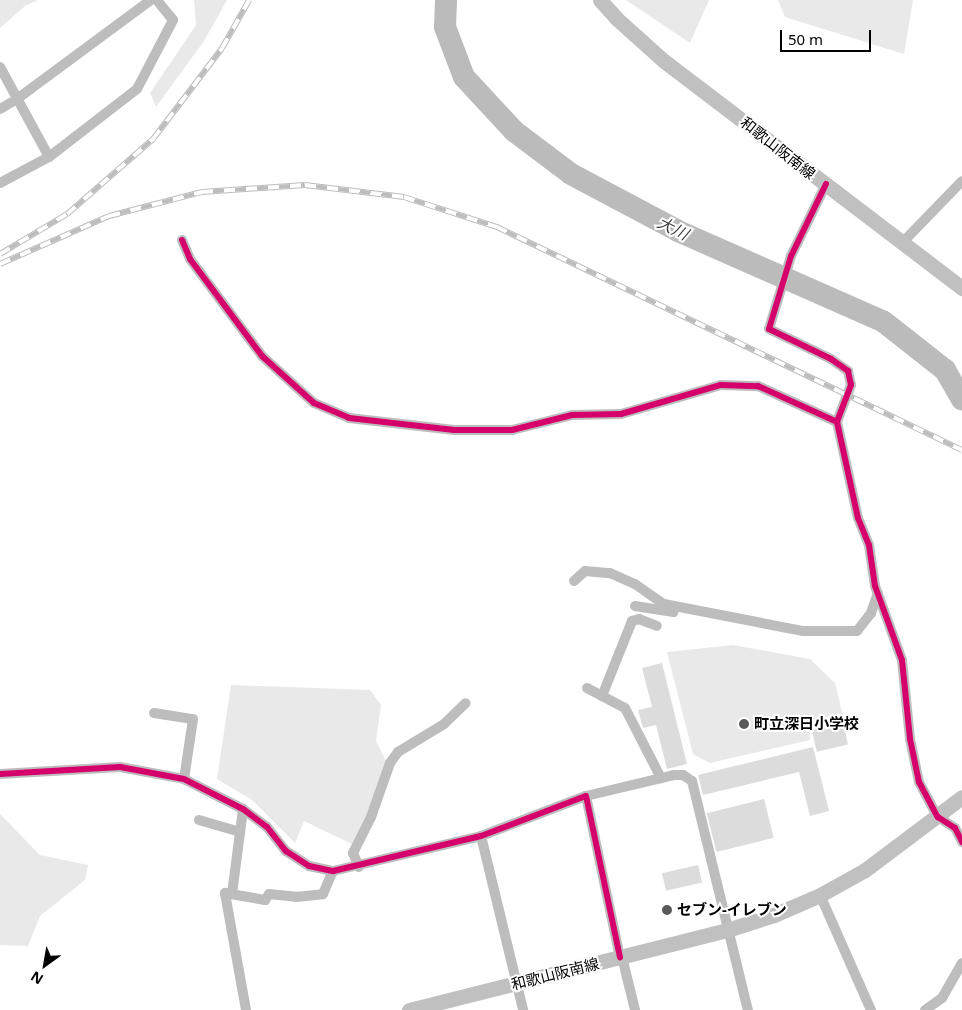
<!DOCTYPE html>
<meta charset="utf-8">
<style>
body{margin:0}
#map{position:relative;width:962px;height:1010px;overflow:hidden;background:#fff;font-family:"Noto Sans","Noto Sans JP",sans-serif}
div>[style]{position:absolute}
[style*='--x']{left:calc(var(--x)*1px);top:calc(var(--y)*1px);width:calc(var(--w)*1px);rotate:calc(var(--a)*1deg)}
.green>*{inset:0;background:#e9e9e9}
.river>*{height:22px;margin:-11px;padding:0 11px;transform-origin:11px;border-radius:11px;background:#bbb}
.building>*{inset:0;background:#dcdcdc;transform-origin:0 0}
.street>*{height:10px;margin:-5px;padding:0 5px;transform-origin:5px;border-radius:5px;background:#bdbdbd}
.secondary>*{height:15px;margin:-7.5px;padding:0 7.5px;transform-origin:7.5px;border-radius:7.5px;background:#c0c0c0}
.rail>*{height:5.5px;margin-top:-2.75px;transform-origin:0;background:repeating-linear-gradient(90deg,#fff 0 11px,#bdbdbd 0 22px);box-sizing:border-box;border-block:1px solid #bdbdbd}
.cycleway>*{height:6px;margin:-3px;padding:0 3px;transform-origin:3px;border-radius:3px;background:#d6006c}
.dots>*{width:14px;height:14px;translate:-50% -50%;box-sizing:border-box;border:2px solid #fff;border-radius:50%}
span{translate:-50% -50%;white-space:nowrap;text-align:center;line-height:1.15;-webkit-text-stroke:4px #fff;paint-order:stroke}
.street-label{font-size:15px;color:#000}
.poi-label{font-size:15px;color:#000;font-weight:700}
.left{translate:0 -50%;text-align:left}
.water-label{font-size:16px;color:#3f3f3f;font-style:italic}
.north{position:absolute;left:20px;top:940px;width:50px;height:50px;-webkit-text-stroke:4px #fff;paint-order:stroke;rotate:212deg;font-size:14px;font-weight:700;line-height:20px;text-align:center;color:#000}
.north::after{content:'';display:block;margin:auto;width:18px;height:22px;background:#000;clip-path:polygon(50% 0,100% 100%,50% 72%,0 100%)}
.scale{position:absolute;left:780px;top:30px;width:91px;height:22px;box-sizing:border-box;border:2px solid #000;border-top:0;padding-left:6px;font-size:15px;line-height:18px;white-space:nowrap;color:#000;-webkit-text-stroke:4px #fff;paint-order:stroke}
</style>
<div id="map">
<div class="green">
<i style="clip-path:polygon(0 0,38px 0,25px 6px,0 28px)"></i>
<i style="clip-path:polygon(194px 0,227px 0,204px 41px,156px 107px,150px 93px,196px 25px)"></i>
<i style="clip-path:polygon(626px 0,709px 0,690px 43px)"></i>
<i style="clip-path:polygon(778px 0,913px 0,904px 54px,785px 17px)"></i>
<i style="clip-path:polygon(733px 645px,810px 659px,835px 683px,844px 720px,809px 727px,810px 740px,710px 763px,693px 754px,667px 652px)"></i>
<i style="clip-path:polygon(231px 685px,370px 690px,381px 705px,376px 741px,386px 761px,371px 806px,352px 844px,304px 821px,295px 843px,252px 800px,217px 779px)"></i>
<i style="clip-path:polygon(0 814px,40px 855px,88px 865px,85px 880px,40px 916px,28px 946px,0 945px)"></i>
</div>
<div class="river">
<i style="--x:446;--y:0;--w:27;--a:92"></i>
<i style="--x:445;--y:27;--w:53;--a:69.2"></i>
<i style="--x:464;--y:77;--w:74;--a:47.2"></i>
<i style="--x:514;--y:131;--w:71;--a:37"></i>
<i style="--x:571;--y:174;--w:121;--a:28"></i>
<i style="--x:678;--y:231;--w:225;--a:23.8"></i>
<i style="--x:884;--y:322;--w:78;--a:38.2"></i>
<i style="--x:945;--y:370;--w:34;--a:60"></i>
</div>
<div class="building">
<i style="clip-path:polygon(662px 663px,687px 764px,667px 769px,656px 725px,643px 728px,638px 710px,652px 707px,642px 668px)"></i>
<i style="left:843px;top:723px;width:22px;height:32px;rotate:77deg"></i>
<i style="clip-path:polygon(813px 747px,829px 811px,810px 816px,799px 772px,703px 795px,698px 775px)"></i>
<i style="left:764px;top:799px;width:40px;height:59px;rotate:76deg"></i>
<i style="left:698px;top:865px;width:18px;height:37px;rotate:77deg"></i>
</div>
<div class="street">
<i style="--x:0;--y:67;--w:102;--a:61.4"></i>
<i style="--x:0;--y:109;--w:20;--a:-30"></i>
<i style="--x:17;--y:99;--w:167;--a:-36.5"></i>
<i style="--x:0;--y:183;--w:55;--a:-28"></i>
<i style="--x:49;--y:157;--w:111;--a:-37.7"></i>
<i style="--x:137;--y:89;--w:78;--a:-62.4"></i>
<i style="--x:173;--y:20;--w:26;--a:-129"></i>
<i style="--x:826;--y:184;--w:80;--a:115.9"></i>
<i style="--x:791;--y:256;--w:76;--a:106.8"></i>
<i style="--x:769;--y:329;--w:69;--a:25.8"></i>
<i style="--x:831;--y:359;--w:21;--a:35"></i>
<i style="--x:848;--y:371;--w:14;--a:78"></i>
<i style="--x:851;--y:385;--w:40;--a:111"></i>
<i style="--x:837;--y:422;--w:98;--a:77.7"></i>
<i style="--x:858;--y:518;--w:29;--a:68"></i>
<i style="--x:869;--y:545;--w:41;--a:81.7"></i>
<i style="--x:875;--y:586;--w:79;--a:70"></i>
<i style="--x:902;--y:660;--w:79;--a:84.2"></i>
<i style="--x:910;--y:739;--w:44;--a:78.2"></i>
<i style="--x:919;--y:782;--w:40;--a:62"></i>
<i style="--x:938;--y:817;--w:20;--a:33"></i>
<i style="--x:955;--y:828;--w:16;--a:63"></i>
<i style="--x:182;--y:240;--w:21;--a:67"></i>
<i style="--x:190;--y:259;--w:121;--a:53.4"></i>
<i style="--x:262;--y:356;--w:70;--a:42.1"></i>
<i style="--x:314;--y:403;--w:38;--a:23"></i>
<i style="--x:349;--y:418;--w:106;--a:6.5"></i>
<i style="--x:454;--y:430;--w:58;--a:0"></i>
<i style="--x:512;--y:430;--w:62;--a:-14"></i>
<i style="--x:572;--y:415;--w:49;--a:-1.2"></i>
<i style="--x:621;--y:414;--w:104;--a:-16.2"></i>
<i style="--x:721;--y:385;--w:37;--a:2"></i>
<i style="--x:758;--y:386;--w:87;--a:24.5"></i>
<i style="--x:902;--y:243;--w:86;--a:-45.9"></i>
<i style="--x:574;--y:581;--w:15;--a:-42"></i>
<i style="--x:585;--y:571;--w:25;--a:5"></i>
<i style="--x:610;--y:573;--w:27;--a:24"></i>
<i style="--x:635;--y:584;--w:35;--a:35"></i>
<i style="--x:664;--y:604;--w:142;--a:11"></i>
<i style="--x:803;--y:631;--w:54;--a:0"></i>
<i style="--x:857;--y:631;--w:23;--a:-52"></i>
<i style="--x:871;--y:613;--w:21;--a:-71"></i>
<i style="--x:635;--y:606;--w:39;--a:9"></i>
<i style="--x:587;--y:688;--w:43;--a:27.8"></i>
<i style="--x:625;--y:708;--w:79;--a:62.8"></i>
<i style="--x:602;--y:696;--w:81;--a:-68.2"></i>
<i style="--x:632;--y:621;--w:7;--a:-16"></i>
<i style="--x:639;--y:619;--w:19;--a:21"></i>
<i style="--x:154;--y:713;--w:39;--a:9"></i>
<i style="--x:193;--y:719;--w:61;--a:98.5"></i>
<i style="--x:0;--y:774;--w:120;--a:-3.3"></i>
<i style="--x:120;--y:767;--w:65;--a:10.6"></i>
<i style="--x:184;--y:779;--w:66;--a:27"></i>
<i style="--x:243;--y:809;--w:30;--a:37"></i>
<i style="--x:267;--y:827;--w:31;--a:52"></i>
<i style="--x:286;--y:851;--w:27;--a:33"></i>
<i style="--x:309;--y:866;--w:25;--a:12"></i>
<i style="--x:333;--y:871;--w:152;--a:-13.3"></i>
<i style="--x:481;--y:836;--w:112;--a:-20.9"></i>
<i style="--x:586;--y:796;--w:165;--a:78.1"></i>
<i style="--x:586;--y:796;--w:90;--a:-13.4"></i>
<i style="--x:674;--y:775;--w:9;--a:0"></i>
<i style="--x:683;--y:775;--w:11;--a:34"></i>
<i style="--x:692;--y:781;--w:236;--a:76.3"></i>
<i style="--x:199;--y:820;--w:43;--a:16.3"></i>
<i style="--x:481;--y:836;--w:179;--a:76.4"></i>
<i style="--x:359;--y:867;--w:15;--a:-113"></i>
<i style="--x:353;--y:853;--w:40;--a:-63.4"></i>
<i style="--x:371;--y:817;--w:57;--a:-70.6"></i>
<i style="--x:390;--y:763;--w:14;--a:-54"></i>
<i style="--x:398;--y:752;--w:54;--a:-31.3"></i>
<i style="--x:444;--y:724;--w:30;--a:-44"></i>
<i style="--x:232;--y:894;--w:86;--a:-82.6"></i>
<i style="--x:820;--y:895;--w:126;--a:66.1"></i>
<i style="--x:622;--y:957;--w:55;--a:76.2"></i>
<i style="--x:246;--y:1010;--w:119;--a:-100.2"></i>
<i style="--x:225;--y:893;--w:41;--a:9.9"></i>
<i style="--x:265;--y:900;--w:7;--a:-56"></i>
<i style="--x:269;--y:894;--w:27;--a:6"></i>
<i style="--x:296;--y:897;--w:27;--a:-6"></i>
<i style="--x:323;--y:894;--w:25;--a:-67"></i>
<i style="--x:925;--y:1010;--w:21;--a:-35"></i>
<i style="--x:942;--y:998;--w:40;--a:-60.3"></i>
</div>
<div class="secondary">
<i style="--x:600;--y:0;--w:24;--a:48"></i>
<i style="--x:616;--y:18;--w:64;--a:41.9"></i>
<i style="--x:664;--y:61;--w:375;--a:37.3"></i>
<i style="--x:409;--y:1010;--w:328;--a:-14.1"></i>
<i style="--x:727;--y:930;--w:49;--a:-17.7"></i>
<i style="--x:774;--y:915;--w:50;--a:-23.5"></i>
<i style="--x:820;--y:895;--w:51;--a:-29.1"></i>
<i style="--x:865;--y:870;--w:121;--a:-37"></i>
</div>
<div class="rail">
<i style="--x:0;--y:254;--w:78;--a:-30.8"></i>
<i style="--x:67;--y:214;--w:114;--a:-41.1"></i>
<i style="--x:153;--y:139;--w:114;--a:-52.8"></i>
<i style="--x:222;--y:48;--w:55;--a:-60.6"></i>
<i style="--x:0;--y:264;--w:119;--a:-23.8"></i>
<i style="--x:109;--y:216;--w:96;--a:-14.5"></i>
<i style="--x:202;--y:192;--w:103;--a:-3.9"></i>
<i style="--x:305;--y:185;--w:100;--a:6.9"></i>
<i style="--x:404;--y:197;--w:98;--a:17.9"></i>
<i style="--x:497;--y:227;--w:516;--a:25.62"></i>
</div>
<div class="cycleway">
<i style="--x:826;--y:184;--w:80;--a:115.9"></i>
<i style="--x:791;--y:256;--w:76;--a:106.8"></i>
<i style="--x:769;--y:329;--w:69;--a:25.8"></i>
<i style="--x:831;--y:359;--w:21;--a:35"></i>
<i style="--x:848;--y:371;--w:14;--a:78"></i>
<i style="--x:851;--y:385;--w:40;--a:111"></i>
<i style="--x:837;--y:422;--w:98;--a:77.7"></i>
<i style="--x:858;--y:518;--w:29;--a:68"></i>
<i style="--x:869;--y:545;--w:41;--a:81.7"></i>
<i style="--x:875;--y:586;--w:79;--a:70"></i>
<i style="--x:902;--y:660;--w:79;--a:84.2"></i>
<i style="--x:910;--y:739;--w:44;--a:78.2"></i>
<i style="--x:919;--y:782;--w:40;--a:62"></i>
<i style="--x:938;--y:817;--w:20;--a:33"></i>
<i style="--x:955;--y:828;--w:16;--a:63"></i>
<i style="--x:182;--y:240;--w:21;--a:67"></i>
<i style="--x:190;--y:259;--w:121;--a:53.4"></i>
<i style="--x:262;--y:356;--w:70;--a:42.1"></i>
<i style="--x:314;--y:403;--w:38;--a:23"></i>
<i style="--x:349;--y:418;--w:106;--a:6.5"></i>
<i style="--x:454;--y:430;--w:58;--a:0"></i>
<i style="--x:512;--y:430;--w:62;--a:-14"></i>
<i style="--x:572;--y:415;--w:49;--a:-1.2"></i>
<i style="--x:621;--y:414;--w:104;--a:-16.2"></i>
<i style="--x:721;--y:385;--w:37;--a:2"></i>
<i style="--x:758;--y:386;--w:87;--a:24.5"></i>
<i style="--x:0;--y:774;--w:120;--a:-3.3"></i>
<i style="--x:120;--y:767;--w:65;--a:10.6"></i>
<i style="--x:184;--y:779;--w:66;--a:27"></i>
<i style="--x:243;--y:809;--w:30;--a:37"></i>
<i style="--x:267;--y:827;--w:31;--a:52"></i>
<i style="--x:286;--y:851;--w:27;--a:33"></i>
<i style="--x:309;--y:866;--w:25;--a:12"></i>
<i style="--x:333;--y:871;--w:152;--a:-13.3"></i>
<i style="--x:481;--y:836;--w:112;--a:-20.9"></i>
<i style="--x:586;--y:796;--w:165;--a:78.1"></i>
</div>
<div class="dots">
<i style="left:744px;top:724px;background:#595959"></i>
<i style="left:667px;top:910px;background:#595959"></i>
</div>
<div class="street-label">
<span style="left:778px;top:148px;rotate:38deg">和歌山阪南線</span>
<span style="left:555px;top:974px;rotate:-14deg">和歌山阪南線</span>
</div>
<div class="poi-label">
<span class="left" style="left:754px;top:724px">町立深日小学校</span>
<span class="left" style="left:677px;top:910px">セブン-イレブン</span>
</div>
<div class="water-label">
<span style="left:673px;top:228px;rotate:26deg">大川</span>
</div>
<div class="north">N</div>
<div class="scale">50 m</div>
</div>
